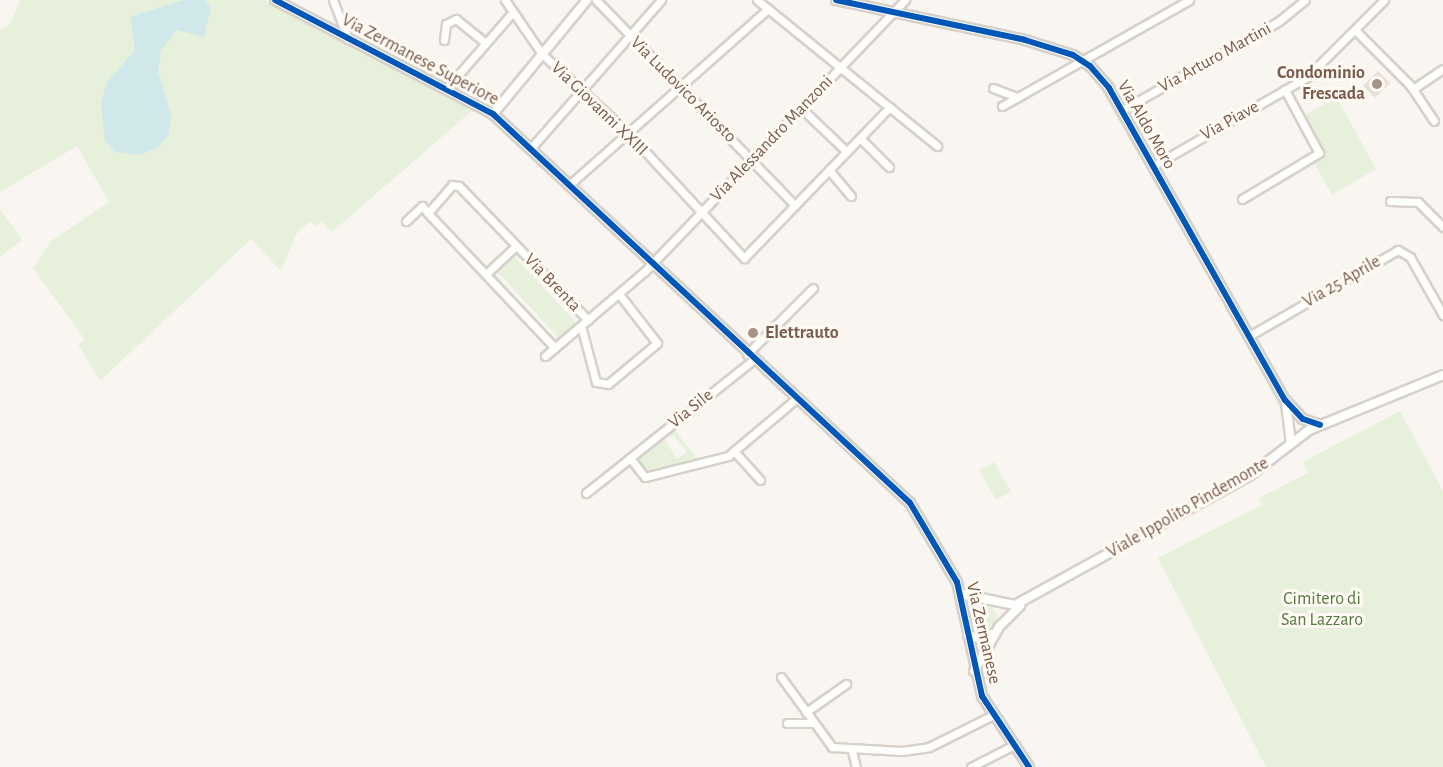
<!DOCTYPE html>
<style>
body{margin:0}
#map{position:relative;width:1443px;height:767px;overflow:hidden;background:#f9f5f0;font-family:"Alegreya Sans",sans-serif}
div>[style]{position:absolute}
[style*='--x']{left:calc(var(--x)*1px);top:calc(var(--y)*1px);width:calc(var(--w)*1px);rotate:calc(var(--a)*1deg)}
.green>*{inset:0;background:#e7f0db;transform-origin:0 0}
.round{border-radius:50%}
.water>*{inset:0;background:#d0e8ea}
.building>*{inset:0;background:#e6ded7;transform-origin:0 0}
.roads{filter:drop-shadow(2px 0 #d7d1cb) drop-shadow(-2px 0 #d7d1cb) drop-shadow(0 2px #d7d1cb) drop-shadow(0 -2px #d7d1cb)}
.minor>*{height:7px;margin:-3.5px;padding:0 3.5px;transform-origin:3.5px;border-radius:3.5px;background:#fefefd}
.tertiary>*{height:8px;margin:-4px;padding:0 4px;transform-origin:4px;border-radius:4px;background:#fefefd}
.cycleway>*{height:6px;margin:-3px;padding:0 3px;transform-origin:3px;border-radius:3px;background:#0057b8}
.dots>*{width:16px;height:16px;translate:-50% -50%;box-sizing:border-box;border:3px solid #fffaf3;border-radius:50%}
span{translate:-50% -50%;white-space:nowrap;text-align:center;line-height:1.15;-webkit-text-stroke:6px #fffaf3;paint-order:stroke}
.street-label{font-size:18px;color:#7a5c4d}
.poi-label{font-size:18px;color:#7a5c4d;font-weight:700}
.right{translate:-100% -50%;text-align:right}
.left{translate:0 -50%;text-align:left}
.park-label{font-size:18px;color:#537a41}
</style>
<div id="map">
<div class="green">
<i style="clip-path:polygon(20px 0,264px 0,475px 108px,332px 232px,322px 222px,316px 226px,311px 221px,297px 233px,281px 271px,251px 239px,100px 381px,78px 344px,85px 340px,33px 268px,51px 241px,109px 202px,77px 146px,0 192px,0 30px,11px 23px)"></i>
<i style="clip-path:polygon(1106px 90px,1157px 181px,1155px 183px,1102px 92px)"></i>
<i style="clip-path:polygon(1337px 98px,1376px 169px,1332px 195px,1314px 163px,1325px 153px,1304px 115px)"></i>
<i style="clip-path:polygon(0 209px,22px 240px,0 257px)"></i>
<i style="left:513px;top:255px;width:94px;height:23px;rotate:47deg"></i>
<i style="clip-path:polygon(1227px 305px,1283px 403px,1291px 432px,1284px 432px,1279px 407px)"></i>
<i style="clip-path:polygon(1400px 411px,1443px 491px,1443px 767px,1266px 767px,1158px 558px,1262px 505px,1259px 498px,1308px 473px,1303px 462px)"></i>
<i style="clip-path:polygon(674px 429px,698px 460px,646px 471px,637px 460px,658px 442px,665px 440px,677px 459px,687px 452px,674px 436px,666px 436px)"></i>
<i style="left:994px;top:462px;width:34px;height:17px;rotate:60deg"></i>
<i class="round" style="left:973px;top:606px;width:24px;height:24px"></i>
</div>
<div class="water">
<i style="clip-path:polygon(183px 0,205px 0,211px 7px,204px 37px,176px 30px,161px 50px,158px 72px,171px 115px,169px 134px,157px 148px,139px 155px,115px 152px,105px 141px,101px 103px,107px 82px,135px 50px,130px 17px)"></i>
</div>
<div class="building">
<i style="left:1378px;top:71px;width:17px;height:21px;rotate:45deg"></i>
</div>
<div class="roads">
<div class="minor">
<i style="--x:333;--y:0;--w:42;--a:69"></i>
<i style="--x:505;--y:0;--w:65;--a:55.6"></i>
<i style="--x:542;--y:54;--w:117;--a:42.6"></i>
<i style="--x:628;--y:133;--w:171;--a:47.1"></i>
<i style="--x:744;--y:258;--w:210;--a:-46"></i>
<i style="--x:596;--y:0;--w:286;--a:45.9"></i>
<i style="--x:757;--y:0;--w:232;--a:39"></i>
<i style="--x:1355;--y:30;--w:78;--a:45"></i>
<i style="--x:1410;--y:85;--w:43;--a:56.3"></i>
<i style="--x:444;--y:40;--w:16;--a:-83"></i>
<i style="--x:446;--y:24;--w:11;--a:-27"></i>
<i style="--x:456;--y:19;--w:38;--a:39"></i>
<i style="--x:993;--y:88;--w:26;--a:21"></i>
<i style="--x:446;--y:89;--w:101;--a:-49"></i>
<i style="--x:1413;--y:89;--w:36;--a:-34"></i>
<i style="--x:1002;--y:106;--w:215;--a:-29.5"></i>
<i style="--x:802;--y:109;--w:62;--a:43.7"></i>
<i style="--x:1122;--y:110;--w:180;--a:-29.5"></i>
<i style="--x:1279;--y:21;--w:33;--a:-39"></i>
<i style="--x:860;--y:138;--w:41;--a:45"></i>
<i style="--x:531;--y:148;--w:197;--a:-48.7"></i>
<i style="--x:1153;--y:166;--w:178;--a:-30"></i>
<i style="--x:1307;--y:77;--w:109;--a:-45"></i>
<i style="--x:829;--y:170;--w:34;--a:50"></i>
<i style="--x:569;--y:185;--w:266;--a:-41.5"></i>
<i style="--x:1242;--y:199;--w:90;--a:-30.9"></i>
<i style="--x:1319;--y:153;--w:72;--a:-118.4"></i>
<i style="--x:1390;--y:201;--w:28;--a:2"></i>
<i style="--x:1418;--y:202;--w:35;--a:45"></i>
<i style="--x:406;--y:221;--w:22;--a:-43"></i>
<i style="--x:422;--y:206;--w:9;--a:49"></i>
<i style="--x:486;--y:274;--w:41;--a:-43"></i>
<i style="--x:581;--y:326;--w:58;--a:75"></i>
<i style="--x:596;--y:382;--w:12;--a:9"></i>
<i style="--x:608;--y:384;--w:64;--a:-39.9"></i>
<i style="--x:657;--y:343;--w:62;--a:-127.8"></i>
<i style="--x:1249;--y:336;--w:172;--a:-30"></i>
<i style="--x:1398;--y:250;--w:14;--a:30"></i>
<i style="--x:1410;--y:257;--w:67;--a:60.4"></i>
<i style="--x:555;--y:348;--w:185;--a:-133.3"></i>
<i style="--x:428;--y:213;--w:37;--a:-49"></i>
<i style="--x:452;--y:185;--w:7;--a:8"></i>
<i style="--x:459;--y:186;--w:186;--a:46.1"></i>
<i style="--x:747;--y:354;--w:93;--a:-45"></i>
<i style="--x:545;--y:356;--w:131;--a:-40.4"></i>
<i style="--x:645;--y:271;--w:376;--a:-46.2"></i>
<i style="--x:753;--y:360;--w:157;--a:141.5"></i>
<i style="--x:630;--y:458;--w:24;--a:52"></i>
<i style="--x:645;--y:477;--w:86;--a:-14.2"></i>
<i style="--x:728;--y:456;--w:89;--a:-40"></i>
<i style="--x:734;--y:451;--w:39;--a:48"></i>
<i style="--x:586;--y:493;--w:56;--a:-38.5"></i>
<i style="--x:781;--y:677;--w:87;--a:53.9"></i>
<i style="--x:832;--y:747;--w:70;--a:3.3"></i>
<i style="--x:902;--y:751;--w:27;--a:-8"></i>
<i style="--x:929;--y:747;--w:72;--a:-26.6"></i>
<i style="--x:806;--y:712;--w:49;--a:-35"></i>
<i style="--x:787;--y:723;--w:27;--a:0"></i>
<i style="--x:852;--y:751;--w:16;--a:76"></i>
<i style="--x:971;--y:767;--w:48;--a:-27.1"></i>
</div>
<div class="tertiary">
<i style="--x:275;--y:0;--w:246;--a:27.6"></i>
<i style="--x:493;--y:114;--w:570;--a:43.01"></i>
<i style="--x:910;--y:503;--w:92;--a:59.3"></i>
<i style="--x:957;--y:582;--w:117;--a:77.6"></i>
<i style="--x:982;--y:696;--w:85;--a:56.5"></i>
<i style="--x:836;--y:0;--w:193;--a:11.9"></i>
<i style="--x:1025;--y:40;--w:50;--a:17.4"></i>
<i style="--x:1073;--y:55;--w:20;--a:33"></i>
<i style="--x:1090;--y:66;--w:29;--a:49"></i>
<i style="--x:1109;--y:88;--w:358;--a:60.6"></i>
<i style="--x:1285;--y:400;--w:26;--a:47"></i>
<i style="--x:1303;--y:419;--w:18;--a:19"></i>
<i style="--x:493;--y:114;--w:148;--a:-50.5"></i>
<i style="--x:1286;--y:403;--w:39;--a:83"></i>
<i style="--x:961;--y:594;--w:55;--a:11.5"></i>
<i style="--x:1015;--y:605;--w:267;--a:-28.9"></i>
<i style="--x:1249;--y:476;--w:76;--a:-37.5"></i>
<i style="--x:1309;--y:430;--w:145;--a:-22.3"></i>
<i style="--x:968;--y:635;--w:15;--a:16"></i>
<i style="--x:982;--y:639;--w:11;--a:-27"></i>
<i style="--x:974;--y:671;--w:51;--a:-60.4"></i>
<i style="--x:999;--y:627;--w:30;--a:-45"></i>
</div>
</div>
<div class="cycleway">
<i style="--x:275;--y:0;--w:246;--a:27.6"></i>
<i style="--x:493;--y:114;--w:570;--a:43.01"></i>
<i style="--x:910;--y:503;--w:92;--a:59.3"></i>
<i style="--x:957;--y:582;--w:117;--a:77.6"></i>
<i style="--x:982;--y:696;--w:85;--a:56.5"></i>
<i style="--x:836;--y:0;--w:193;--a:11.9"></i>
<i style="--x:1025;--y:40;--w:50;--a:17.4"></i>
<i style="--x:1073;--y:55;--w:20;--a:33"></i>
<i style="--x:1090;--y:66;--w:29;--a:49"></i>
<i style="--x:1109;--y:88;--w:358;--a:60.6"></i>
<i style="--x:1285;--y:400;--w:26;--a:47"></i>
<i style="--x:1303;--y:419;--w:18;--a:19"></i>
</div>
<div class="dots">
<i style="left:1377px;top:84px;background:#a69286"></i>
<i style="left:753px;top:333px;background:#a69286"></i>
</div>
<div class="street-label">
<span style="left:1215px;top:58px;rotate:-29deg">Via Arturo Martini</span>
<span style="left:420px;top:60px;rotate:28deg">Via Zermanese Superiore</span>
<span style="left:683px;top:90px;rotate:45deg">Via Ludovico Ariosto</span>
<span style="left:599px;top:109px;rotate:44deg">Via Giovanni XXIII</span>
<span style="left:1230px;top:121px;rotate:-29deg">Via Piave</span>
<span style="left:1146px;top:125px;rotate:60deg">Via Aldo Moro</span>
<span style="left:772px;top:139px;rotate:-46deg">Via Alessandro Manzoni</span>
<span style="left:1342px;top:282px;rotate:-30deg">Via 25 Aprile</span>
<span style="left:552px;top:283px;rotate:46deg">Via Brenta</span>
<span style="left:691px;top:409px;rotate:-39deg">Via Sile</span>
<span style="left:1188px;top:508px;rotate:-30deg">Viale Ippolito Pindemonte</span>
<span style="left:983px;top:633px;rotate:77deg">Via Zermanese</span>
</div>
<div class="poi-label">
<span class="right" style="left:1365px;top:84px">Condominio<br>Frescada</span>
<span class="left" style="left:765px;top:333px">Elettrauto</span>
</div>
<div class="park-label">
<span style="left:1322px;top:610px">Cimitero di<br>San Lazzaro</span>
</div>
</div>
